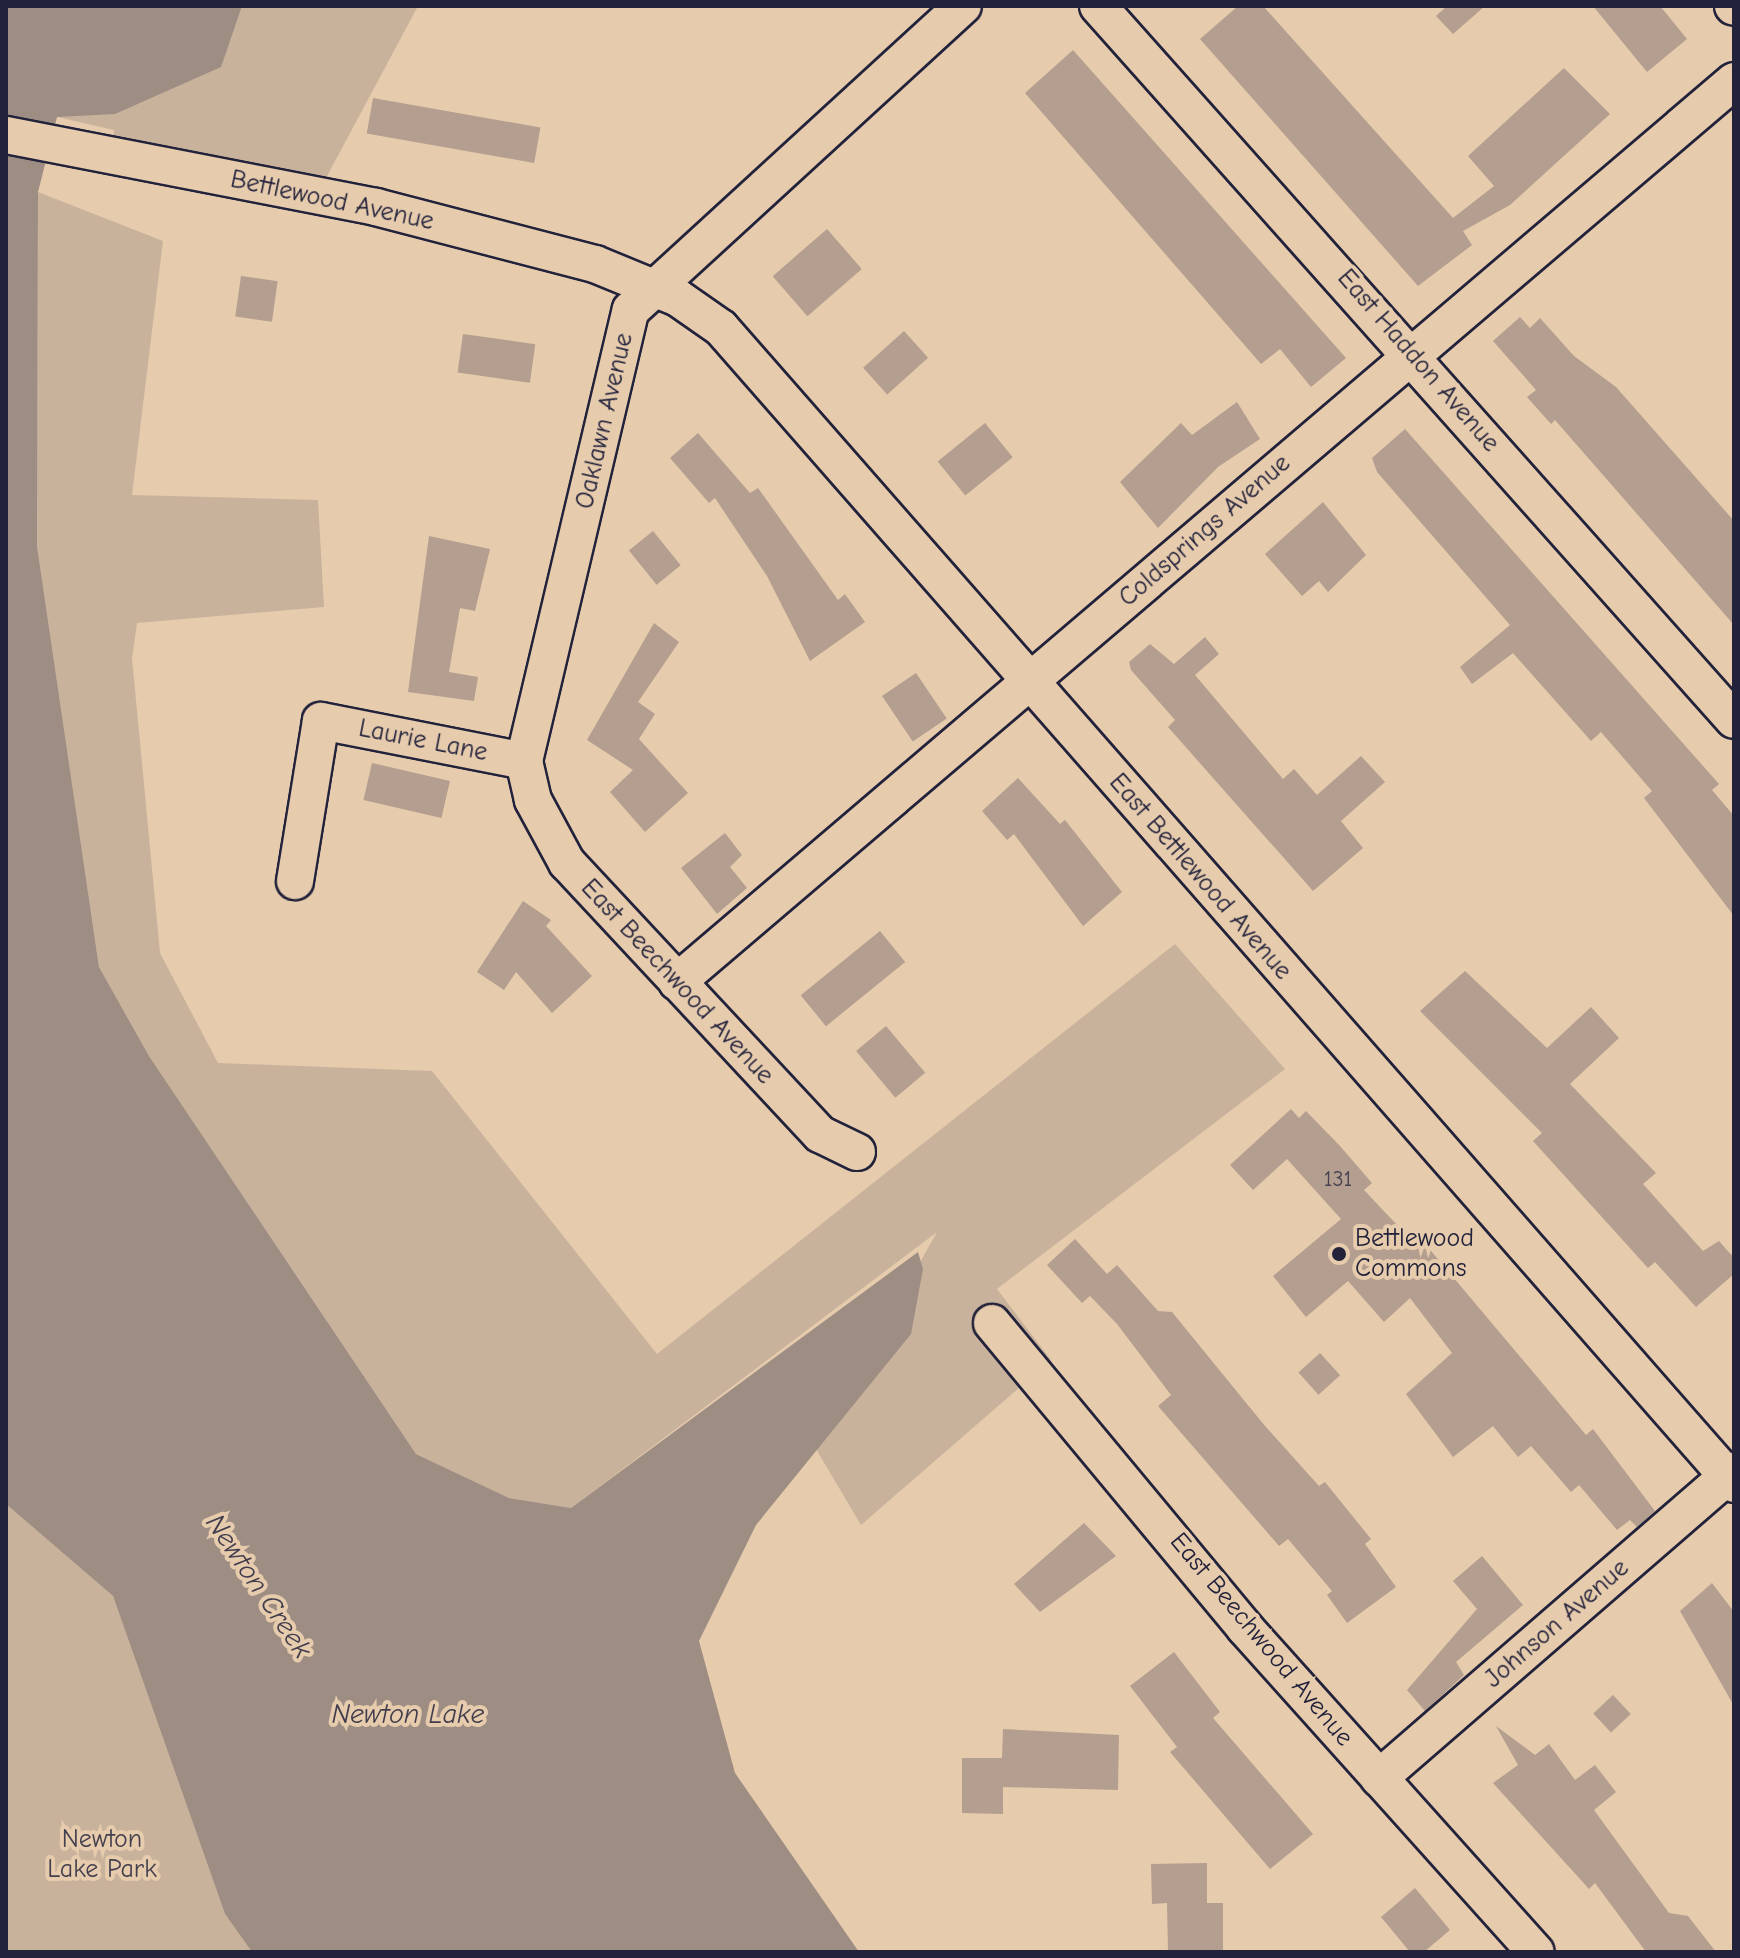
<!DOCTYPE html>
<style>
body{margin:0}
#map{position:relative;width:1740px;height:1958px;overflow:hidden;background:#e6cbad;font-family:"Comic Neue",sans-serif}
div>[style]{position:absolute}
[style*='--x']{left:calc(var(--x)*1px);top:calc(var(--y)*1px);width:calc(var(--w)*1px);rotate:calc(var(--a)*1deg)}
.green>*{inset:0;background:#c9b29c}
.water>*{inset:0;background:#9d8d83}
.building>*{inset:0;background:#b39e8f;transform-origin:0 0}
.roads{filter:drop-shadow(2px 0 #22223b) drop-shadow(-2px 0 #22223b) drop-shadow(0 2px #22223b) drop-shadow(0 -2px #22223b)}
.minor>*{height:36px;margin:-18px;padding:0 18px;transform-origin:18px;border-radius:18px;background:#e6cbad}
.dots>*{width:22px;height:22px;translate:-50% -50%;box-sizing:border-box;border:4px solid #e6cbad;border-radius:50%}
span{translate:-50% -50%;white-space:nowrap;text-align:center;line-height:1.15;-webkit-text-stroke:8px #e6cbad;paint-order:stroke}
.number-label{font-size:22px;color:#464150}
.number-label span{-webkit-text-stroke-width:0}
.street-label{font-size:26px;color:#22223b}
.poi-label{font-size:26px;color:#22223b}
.left{translate:0 -50%;text-align:left}
.park-label{font-size:26px;color:#433f4e}
.water-label{font-size:28px;color:#413d4d;font-style:italic}
.frame{position:absolute;inset:0;border:8px solid #22223b;pointer-events:none}
</style>
<div id="map">
<div class="green">
<i style="clip-path:polygon(242px 6px,418px 6px,326px 178px,295px 171px,288px 190px,112px 155px,114px 130px,57px 117px,226px 51px)"></i>
<i style="clip-path:polygon(38px 192px,163px 241px,132px 495px,318px 500px,324px 607px,137px 623px,132px 658px,160px 953px,218px 1063px,432px 1071px,657px 1354px,1175px 944px,1285px 1069px,997px 1289px,1051px 1360px,861px 1525px,816px 1449px,937px 1232px,571px 1508px,509px 1498px,416px 1454px,149px 1056px,99px 967px,37px 546px)"></i>
<i style="clip-path:polygon(6px 1504px,113px 1596px,225px 1914px,252px 1952px,6px 1952px)"></i>
</div>
<div class="water">
<i style="clip-path:polygon(6px 6px,242px 6px,221px 67px,115px 114px,57px 117px,38px 192px,37px 546px,99px 967px,149px 1056px,416px 1454px,509px 1498px,571px 1508px,918px 1252px,923px 1269px,911px 1334px,756px 1525px,699px 1641px,735px 1773px,859px 1952px,252px 1952px,225px 1914px,113px 1596px,6px 1504px)"></i>
</div>
<div class="building">
<i style="clip-path:polygon(1238px 6px,1263px 6px,1453px 218px,1494px 186px,1468px 156px,1564px 68px,1610px 114px,1510px 205px,1463px 231px,1472px 245px,1418px 286px,1200px 39px)"></i>
<i style="clip-path:polygon(1447px 6px,1485px 6px,1453px 34px,1436px 16px)"></i>
<i style="clip-path:polygon(1593px 6px,1660px 6px,1687px 39px,1647px 72px)"></i>
<i style="clip-path:polygon(1073px 50px,1346px 358px,1311px 387px,1280px 349px,1261px 364px,1025px 93px)"></i>
<i style="left:373px;top:98px;width:170px;height:36px;rotate:10deg"></i>
<i style="left:827px;top:229px;width:53px;height:72px;rotate:49deg"></i>
<i style="left:241px;top:276px;width:37px;height:41px;rotate:8deg"></i>
<i style="clip-path:polygon(1520px 317px,1530px 328px,1540px 318px,1574px 356px,1616px 387px,1734px 521px,1734px 625px,1555px 420px,1551px 424px,1527px 397px,1536px 390px,1493px 341px)"></i>
<i style="left:904px;top:331px;width:36px;height:55px;rotate:48deg"></i>
<i style="left:463px;top:334px;width:73px;height:39px;rotate:8deg"></i>
<i style="clip-path:polygon(1237px 402px,1260px 439px,1218px 467px,1158px 528px,1120px 482px,1181px 423px,1192px 435px)"></i>
<i style="left:985px;top:423px;width:44px;height:61px;rotate:51deg"></i>
<i style="clip-path:polygon(1405px 429px,1719px 784px,1712px 790px,1734px 816px,1734px 916px,1644px 798px,1652px 791px,1601px 732px,1591px 741px,1513px 653px,1472px 684px,1460px 667px,1510px 625px,1377px 472px,1372px 458px)"></i>
<i style="clip-path:polygon(698px 433px,750px 493px,758px 488px,838px 600px,845px 594px,865px 622px,810px 661px,767px 576px,715px 498px,709px 503px,670px 458px)"></i>
<i style="clip-path:polygon(1323px 502px,1366px 555px,1328px 592px,1319px 581px,1302px 596px,1265px 554px)"></i>
<i style="left:653px;top:531px;width:44px;height:31px;rotate:51deg"></i>
<i style="clip-path:polygon(429px 536px,490px 549px,475px 611px,460px 608px,449px 672px,478px 677px,474px 701px,408px 692px)"></i>
<i style="clip-path:polygon(654px 623px,679px 642px,638px 702px,655px 714px,639px 739px,688px 793px,645px 832px,610px 792px,633px 770px,587px 740px)"></i>
<i style="clip-path:polygon(1205px 637px,1219px 654px,1195px 675px,1283px 779px,1294px 769px,1317px 795px,1361px 756px,1385px 782px,1341px 821px,1363px 848px,1313px 891px,1168px 727px,1175px 720px,1131px 670px,1129px 662px,1150px 644px,1174px 664px)"></i>
<i style="left:916px;top:673px;width:55px;height:41px;rotate:56deg"></i>
<i style="left:372px;top:763px;width:80px;height:38px;rotate:13deg"></i>
<i style="clip-path:polygon(1018px 778px,1060px 824px,1065px 820px,1122px 892px,1083px 926px,1014px 834px,1007px 840px,982px 811px)"></i>
<i style="clip-path:polygon(725px 833px,742px 855px,730px 867px,747px 888px,717px 914px,681px 868px)"></i>
<i style="clip-path:polygon(523px 901px,551px 920px,546px 926px,592px 976px,552px 1013px,516px 972px,504px 990px,477px 972px)"></i>
<i style="left:880px;top:931px;width:40px;height:102px;rotate:51deg"></i>
<i style="clip-path:polygon(1465px 971px,1547px 1048px,1591px 1007px,1619px 1038px,1570px 1084px,1656px 1173px,1643px 1184px,1703px 1251px,1719px 1241px,1734px 1258px,1734px 1274px,1696px 1307px,1655px 1262px,1648px 1268px,1533px 1141px,1542px 1133px,1420px 1011px)"></i>
<i style="left:886px;top:1026px;width:61px;height:39px;rotate:50deg"></i>
<i style="clip-path:polygon(1291px 1109px,1299px 1118px,1306px 1111px,1340px 1146px,1372px 1183px,1364px 1190px,1415px 1244px,1421px 1239px,1586px 1435px,1593px 1429px,1655px 1511px,1637px 1527px,1630px 1520px,1617px 1530px,1579px 1485px,1571px 1492px,1531px 1446px,1518px 1457px,1493px 1426px,1453px 1457px,1406px 1394px,1452px 1353px,1410px 1298px,1384px 1322px,1348px 1281px,1306px 1317px,1273px 1276px,1341px 1219px,1287px 1159px,1253px 1190px,1230px 1165px)"></i>
<i style="clip-path:polygon(1075px 1239px,1107px 1274px,1117px 1265px,1158px 1311px,1172px 1312px,1265px 1426px,1319px 1486px,1325px 1482px,1371px 1539px,1365px 1544px,1396px 1587px,1347px 1623px,1327px 1595px,1332px 1591px,1288px 1539px,1279px 1546px,1158px 1406px,1171px 1395px,1117px 1324px,1090px 1296px,1082px 1303px,1047px 1265px)"></i>
<i style="left:1320px;top:1353px;width:30px;height:29px;rotate:48deg"></i>
<i style="clip-path:polygon(1084px 1523px,1116px 1556px,1040px 1612px,1014px 1584px)"></i>
<i style="clip-path:polygon(1482px 1556px,1523px 1605px,1456px 1662px,1464px 1675px,1425px 1711px,1407px 1690px,1477px 1609px,1453px 1581px)"></i>
<i style="clip-path:polygon(1712px 1583px,1734px 1612px,1734px 1706px,1680px 1611px)"></i>
<i style="clip-path:polygon(1174px 1652px,1220px 1712px,1213px 1718px,1313px 1834px,1270px 1869px,1170px 1752px,1177px 1747px,1130px 1686px)"></i>
<i style="left:1613px;top:1695px;width:26px;height:27px;rotate:47deg"></i>
<i style="clip-path:polygon(1496px 1726px,1535px 1755px,1549px 1744px,1575px 1780px,1595px 1765px,1616px 1792px,1594px 1810px,1669px 1913px,1688px 1916px,1716px 1952px,1646px 1952px,1595px 1883px,1589px 1889px,1493px 1783px,1518px 1765px)"></i>
<i style="clip-path:polygon(1003px 1729px,1119px 1735px,1118px 1790px,1003px 1787px,1003px 1814px,962px 1813px,962px 1758px,1002px 1758px)"></i>
<i style="clip-path:polygon(1207px 1863px,1207px 1903px,1223px 1903px,1223px 1952px,1168px 1952px,1167px 1903px,1152px 1904px,1151px 1864px)"></i>
<i style="clip-path:polygon(1415px 1888px,1450px 1930px,1424px 1952px,1410px 1952px,1381px 1917px)"></i>
</div>
<div class="roads">
<div class="minor">
<i style="--x:1098;--y:6;--w:956;--a:48.31"></i>
<i style="--x:1733;--y:6;--w:1;--a:45"></i>
<i style="--x:6;--y:135;--w:377;--a:11"></i>
<i style="--x:376;--y:207;--w:226;--a:14.6"></i>
<i style="--x:595;--y:264;--w:90;--a:22.3"></i>
<i style="--x:678;--y:298;--w:52;--a:34.9"></i>
<i style="--x:721;--y:328;--w:1537;--a:48.77"></i>
<i style="--x:295;--y:881;--w:162;--a:-80.8"></i>
<i style="--x:321;--y:721;--w:207;--a:11.1"></i>
<i style="--x:677;--y:982;--w:1389;--a:-40.44"></i>
<i style="--x:857;--y:1152;--w:41;--a:-154.1"></i>
<i style="--x:820;--y:1134;--w:371;--a:-133"></i>
<i style="--x:567;--y:863;--w:72;--a:-118.4"></i>
<i style="--x:533;--y:800;--w:40;--a:-103"></i>
<i style="--x:524;--y:761;--w:464;--a:-76.7"></i>
<i style="--x:631;--y:310;--w:450;--a:-42.5"></i>
<i style="--x:992;--y:1323;--w:396;--a:50.3"></i>
<i style="--x:1245;--y:1628;--w:435;--a:48.1"></i>
<i style="--x:1379;--y:1778;--w:469;--a:-40.9"></i>
</div>
</div>
<div class="dots">
<i style="left:1339px;top:1254px;background:#22223b"></i>
</div>
<div class="number-label">
<span style="left:1338px;top:1180px">131</span>
</div>
<div class="street-label">
<span style="left:332px;top:201px;rotate:12deg">Bettlewood Avenue</span>
<span style="left:1418px;top:361px;rotate:49deg">East Haddon Avenue</span>
<span style="left:605px;top:421px;rotate:-77deg">Oaklawn Avenue</span>
<span style="left:1205px;top:531px;rotate:-41deg">Coldsprings Avenue</span>
<span style="left:423px;top:741px;rotate:11deg">Laurie Lane</span>
<span style="left:1200px;top:877px;rotate:49deg">East Bettlewood Avenue</span>
<span style="left:677px;top:982px;rotate:47deg">East Beechwood Avenue</span>
<span style="left:1557px;top:1624px;rotate:-41deg">Johnson Avenue</span>
<span style="left:1261px;top:1640px;rotate:50deg">East Beechwood Avenue</span>
</div>
<div class="poi-label">
<span class="left" style="left:1355px;top:1254px">Bettlewood<br>Commons</span>
</div>
<div class="park-label">
<span style="left:102px;top:1855px">Newton<br>Lake Park</span>
</div>
<div class="water-label">
<span style="left:259px;top:1586px;rotate:56deg">Newton Creek</span>
<span style="left:408px;top:1714px">Newton Lake</span>
</div>
<div class="frame"></div>
</div>
